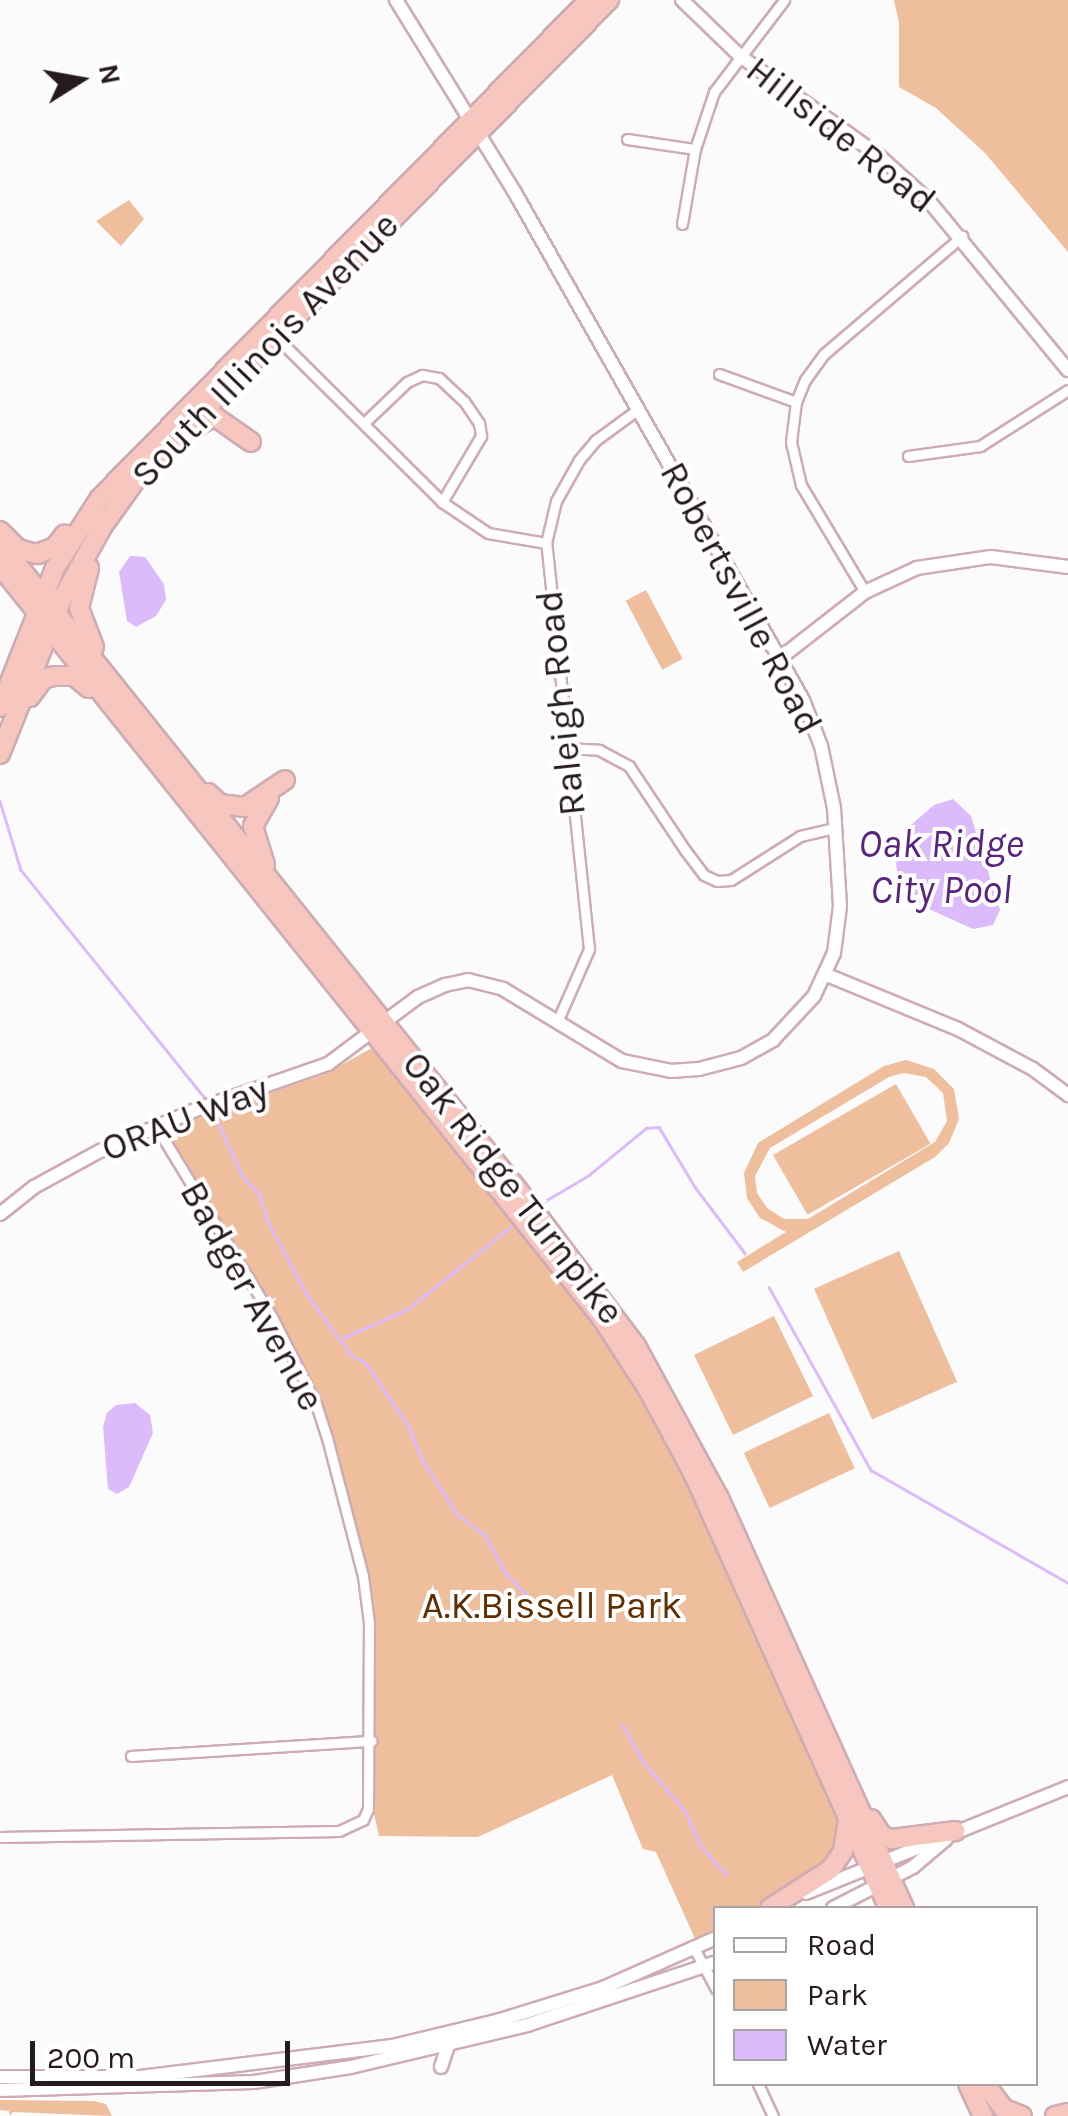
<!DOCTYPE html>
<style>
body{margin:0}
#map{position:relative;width:1068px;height:2116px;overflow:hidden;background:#fbfbfb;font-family:Karla,sans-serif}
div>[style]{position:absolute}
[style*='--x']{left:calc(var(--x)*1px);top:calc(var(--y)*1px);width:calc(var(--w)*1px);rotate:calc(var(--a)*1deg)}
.green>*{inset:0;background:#efbe9c;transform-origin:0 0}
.water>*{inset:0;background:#dcbbfc}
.stream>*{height:2.5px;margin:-1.25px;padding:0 1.25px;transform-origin:1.25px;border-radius:1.25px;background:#dcbbfc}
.roads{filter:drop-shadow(2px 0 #cdacb4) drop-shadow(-2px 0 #cdacb4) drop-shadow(0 2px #cdacb4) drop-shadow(0 -2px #cdacb4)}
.street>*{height:9px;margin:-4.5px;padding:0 4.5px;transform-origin:4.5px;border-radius:4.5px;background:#fff}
.secondary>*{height:12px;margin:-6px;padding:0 6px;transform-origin:6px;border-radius:6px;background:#fff}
.highway>*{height:18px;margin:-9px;padding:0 9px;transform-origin:9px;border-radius:9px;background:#f7c6be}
span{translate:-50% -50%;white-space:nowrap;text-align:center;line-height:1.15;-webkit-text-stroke:8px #fff;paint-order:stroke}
.street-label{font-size:38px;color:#261a1d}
.park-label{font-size:38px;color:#5e2d00}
.water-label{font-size:40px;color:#59237f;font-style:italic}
.legend{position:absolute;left:713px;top:1906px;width:325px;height:180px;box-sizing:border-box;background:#fff;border:2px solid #a8a3a5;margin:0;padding:12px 18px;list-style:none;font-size:30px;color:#261a1d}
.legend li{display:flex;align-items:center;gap:20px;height:50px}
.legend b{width:50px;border:2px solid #a8a3a5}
.north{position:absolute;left:30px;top:30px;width:100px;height:100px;-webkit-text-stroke:8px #fff;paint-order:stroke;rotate:79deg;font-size:28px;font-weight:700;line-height:40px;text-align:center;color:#261a1d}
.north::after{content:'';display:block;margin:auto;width:35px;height:45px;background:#261a1d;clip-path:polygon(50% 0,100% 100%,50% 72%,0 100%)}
.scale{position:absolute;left:30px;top:2041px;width:260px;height:45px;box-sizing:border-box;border:5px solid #261a1d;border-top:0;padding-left:12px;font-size:30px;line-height:35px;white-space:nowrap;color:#261a1d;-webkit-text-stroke:8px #fff;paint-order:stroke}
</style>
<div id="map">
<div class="green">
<i style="clip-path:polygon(894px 0,1068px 0,1068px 252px,985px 153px,936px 108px,899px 87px,899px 23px)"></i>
<i style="clip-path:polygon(129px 200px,144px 219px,121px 246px,96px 221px)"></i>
<i style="left:646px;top:590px;width:78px;height:23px;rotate:62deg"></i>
<i style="clip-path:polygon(372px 1048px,383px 1052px,599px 1322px,684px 1467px,844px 1820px,833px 1862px,755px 1908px,716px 1908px,715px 1932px,697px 1943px,656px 1852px,643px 1849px,612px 1775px,478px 1837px,379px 1836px,373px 1809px,373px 1621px,323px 1415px,276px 1314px,173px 1150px,172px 1139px,179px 1124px,325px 1074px)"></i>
<i style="clip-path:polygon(evenodd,906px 1060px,934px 1069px,954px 1089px,959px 1119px,949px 1143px,935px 1157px,743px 1272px,737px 1262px,786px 1232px,760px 1218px,747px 1198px,744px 1173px,758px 1143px,884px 1066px,906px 1060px,904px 1073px,926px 1077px,943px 1093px,947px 1121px,935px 1142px,808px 1219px,784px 1219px,767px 1208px,757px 1193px,755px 1176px,770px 1148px,889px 1077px,904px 1073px)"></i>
<i style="left:896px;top:1084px;width:69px;height:142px;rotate:60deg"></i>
<i style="left:899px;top:1251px;width:143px;height:93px;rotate:66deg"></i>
<i style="left:774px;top:1316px;width:89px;height:89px;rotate:64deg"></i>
<i style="left:829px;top:1413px;width:61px;height:94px;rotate:65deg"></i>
<i style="clip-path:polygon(0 2100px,94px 2101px,106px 2104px,112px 2116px,13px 2112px,10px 2116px,9px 2111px,0 2110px)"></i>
</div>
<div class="water">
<i style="clip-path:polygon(130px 556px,145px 557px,164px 584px,166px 600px,156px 616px,136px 627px,127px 621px,119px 572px)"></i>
<i style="clip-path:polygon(953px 799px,971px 816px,1000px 910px,993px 925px,973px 929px,900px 896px,896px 863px,911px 825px,934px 805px)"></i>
<i style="clip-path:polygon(135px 1403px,150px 1415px,153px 1433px,129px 1487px,117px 1494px,108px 1489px,103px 1427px,107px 1413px,116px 1405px)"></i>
</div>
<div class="stream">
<i style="--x:0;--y:801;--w:72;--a:73.1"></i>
<i style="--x:21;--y:870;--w:298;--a:51.1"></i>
<i style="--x:212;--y:1109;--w:75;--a:65.5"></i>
<i style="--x:243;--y:1177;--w:23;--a:45"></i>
<i style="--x:259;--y:1193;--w:30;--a:73"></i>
<i style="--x:268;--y:1222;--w:81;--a:61.8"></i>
<i style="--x:306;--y:1293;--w:77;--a:54"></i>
<i style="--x:351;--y:1355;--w:16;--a:27"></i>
<i style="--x:365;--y:1362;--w:76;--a:55.7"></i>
<i style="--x:408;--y:1425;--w:39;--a:67"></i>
<i style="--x:423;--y:1461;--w:63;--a:57.3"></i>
<i style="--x:457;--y:1514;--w:35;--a:37"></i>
<i style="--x:485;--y:1535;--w:42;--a:61.6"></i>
<i style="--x:505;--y:1572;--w:41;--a:47"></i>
<i style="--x:540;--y:1204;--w:57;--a:-30.6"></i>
<i style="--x:589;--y:1175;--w:74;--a:-39.5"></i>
<i style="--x:646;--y:1128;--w:13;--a:-4"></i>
<i style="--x:659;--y:1127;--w:70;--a:59"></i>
<i style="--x:695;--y:1187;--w:83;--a:52.9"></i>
<i style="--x:769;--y:1287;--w:210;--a:60.9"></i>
<i style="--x:871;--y:1470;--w:227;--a:29.8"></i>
<i style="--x:343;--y:1338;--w:71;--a:-24"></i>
<i style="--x:408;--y:1309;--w:136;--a:-38.7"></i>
<i style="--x:622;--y:1724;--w:43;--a:60.4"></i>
<i style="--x:643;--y:1761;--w:67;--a:49.9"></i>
<i style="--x:686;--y:1812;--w:36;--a:67"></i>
<i style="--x:700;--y:1845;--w:40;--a:48"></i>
</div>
<div class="roads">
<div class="street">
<i style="--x:627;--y:139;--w:69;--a:8.4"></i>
<i style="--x:682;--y:224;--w:76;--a:-80.2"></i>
<i style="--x:695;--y:149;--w:60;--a:-71.6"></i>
<i style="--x:714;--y:92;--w:116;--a:-52.7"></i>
<i style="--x:274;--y:335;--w:237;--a:44.8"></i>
<i style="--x:442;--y:502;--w:55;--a:34"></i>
<i style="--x:488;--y:533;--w:59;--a:9.8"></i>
<i style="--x:719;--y:374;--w:82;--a:20"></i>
<i style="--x:364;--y:423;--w:59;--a:-43.6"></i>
<i style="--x:407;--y:382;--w:17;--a:-25"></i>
<i style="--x:422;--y:375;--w:17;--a:10"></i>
<i style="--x:439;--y:378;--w:34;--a:43"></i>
<i style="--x:464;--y:401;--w:27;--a:56"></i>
<i style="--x:479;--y:423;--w:13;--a:81"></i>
<i style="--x:481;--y:436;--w:77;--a:120.6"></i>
<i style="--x:908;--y:456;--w:73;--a:-7.9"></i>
<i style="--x:980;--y:446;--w:104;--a:-32.5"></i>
<i style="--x:865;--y:592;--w:125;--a:-120.9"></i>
<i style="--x:801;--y:485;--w:44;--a:-103.1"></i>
<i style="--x:791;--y:442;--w:40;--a:-82.9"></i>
<i style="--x:796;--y:402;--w:24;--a:-68"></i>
<i style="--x:805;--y:380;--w:32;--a:-54"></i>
<i style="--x:824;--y:354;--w:182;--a:-40.5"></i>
<i style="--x:565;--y:748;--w:34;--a:3"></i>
<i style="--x:599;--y:750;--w:34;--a:28"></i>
<i style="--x:629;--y:766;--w:101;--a:56.3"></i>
<i style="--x:685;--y:850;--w:31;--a:53"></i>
<i style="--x:704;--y:875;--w:14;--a:25"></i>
<i style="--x:717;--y:881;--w:14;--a:-4"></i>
<i style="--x:731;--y:880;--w:82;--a:-32.5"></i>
<i style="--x:800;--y:836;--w:37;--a:-13"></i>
<i style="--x:557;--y:1022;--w:80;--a:-66.3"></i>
<i style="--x:589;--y:949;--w:408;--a:-96"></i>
<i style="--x:546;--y:543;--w:43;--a:-76.6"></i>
<i style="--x:556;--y:501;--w:47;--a:-60.7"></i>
<i style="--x:579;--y:460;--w:26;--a:-50"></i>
<i style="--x:596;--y:440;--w:51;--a:-36.2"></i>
<i style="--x:131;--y:1756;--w:241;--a:-3.6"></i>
<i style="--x:0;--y:1837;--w:339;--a:-1"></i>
<i style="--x:339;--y:1831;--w:26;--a:-25"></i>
<i style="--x:363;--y:1820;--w:12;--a:-66"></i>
<i style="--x:368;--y:1809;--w:186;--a:-89.7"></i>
<i style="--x:369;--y:1623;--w:47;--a:-97.3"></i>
<i style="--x:363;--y:1576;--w:143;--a:-104.6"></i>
<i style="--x:327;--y:1438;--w:36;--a:-108"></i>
<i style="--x:316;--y:1404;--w:97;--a:-116.8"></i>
<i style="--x:272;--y:1317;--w:223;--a:-121.3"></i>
<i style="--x:695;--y:1950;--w:44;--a:61.7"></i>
<i style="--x:758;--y:2084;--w:35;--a:65"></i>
</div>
<div class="secondary">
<i style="--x:682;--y:0;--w:81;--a:44"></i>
<i style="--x:740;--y:56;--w:170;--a:35.7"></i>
<i style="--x:878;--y:155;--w:69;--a:42"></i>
<i style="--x:929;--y:201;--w:219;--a:50.6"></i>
<i style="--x:779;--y:659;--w:109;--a:-37.9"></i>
<i style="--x:865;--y:592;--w:57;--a:-24.8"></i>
<i style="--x:917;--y:568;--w:75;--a:-8.5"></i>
<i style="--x:991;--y:557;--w:78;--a:7.4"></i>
<i style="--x:827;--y:975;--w:142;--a:22.4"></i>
<i style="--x:958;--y:1029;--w:85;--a:28.1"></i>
<i style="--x:1033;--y:1069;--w:44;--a:36.6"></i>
<i style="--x:0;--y:1214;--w:43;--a:-38.5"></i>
<i style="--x:34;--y:1187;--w:75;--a:-28.6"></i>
<i style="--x:100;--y:1151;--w:103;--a:-23.3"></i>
<i style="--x:195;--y:1110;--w:141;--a:-19.1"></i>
<i style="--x:328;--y:1064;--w:112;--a:-36.7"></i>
<i style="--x:418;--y:997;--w:30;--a:-24"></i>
<i style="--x:445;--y:985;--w:24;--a:-12"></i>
<i style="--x:468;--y:980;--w:36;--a:14"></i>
<i style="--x:503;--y:989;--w:139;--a:31.2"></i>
<i style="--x:622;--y:1061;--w:50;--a:11.5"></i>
<i style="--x:671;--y:1071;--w:28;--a:-4"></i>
<i style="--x:699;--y:1069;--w:43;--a:-14.7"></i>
<i style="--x:741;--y:1058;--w:37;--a:-29"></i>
<i style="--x:773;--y:1040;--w:60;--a:-47"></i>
<i style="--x:814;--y:996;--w:47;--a:-65.1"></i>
<i style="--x:834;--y:953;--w:47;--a:-82.7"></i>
<i style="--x:840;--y:906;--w:98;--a:-93.5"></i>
<i style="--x:834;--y:808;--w:63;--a:-101.8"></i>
<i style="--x:821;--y:746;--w:49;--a:-111.4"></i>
<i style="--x:803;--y:700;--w:585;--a:-119.59"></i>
<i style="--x:514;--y:191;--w:225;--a:-121.7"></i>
<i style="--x:806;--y:1893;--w:283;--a:-22"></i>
<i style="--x:833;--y:1908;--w:90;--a:-27.1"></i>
<i style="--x:913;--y:1867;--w:43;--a:-40.3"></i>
<i style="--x:441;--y:2067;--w:22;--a:-72"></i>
<i style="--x:0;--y:2077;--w:140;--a:0"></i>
<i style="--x:140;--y:2077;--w:254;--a:-7"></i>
<i style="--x:392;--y:2046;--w:111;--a:-13.5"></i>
<i style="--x:500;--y:2020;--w:108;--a:-17.3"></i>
<i style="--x:603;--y:1988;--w:124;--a:-23.9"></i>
<i style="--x:0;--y:2090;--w:254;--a:-1.8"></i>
<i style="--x:254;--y:2082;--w:98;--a:-8.8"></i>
<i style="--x:351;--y:2067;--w:181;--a:-13.4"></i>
<i style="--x:527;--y:2025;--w:199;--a:-18.4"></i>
</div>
<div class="highway">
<i style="--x:194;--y:428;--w:23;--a:-31"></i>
<i style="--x:214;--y:416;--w:45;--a:35.1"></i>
<i style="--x:0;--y:531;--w:25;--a:45"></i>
<i style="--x:18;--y:549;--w:20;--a:15"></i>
<i style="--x:37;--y:554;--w:19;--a:-21"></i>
<i style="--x:55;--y:547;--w:16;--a:-52"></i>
<i style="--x:0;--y:543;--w:842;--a:51.32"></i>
<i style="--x:526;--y:1200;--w:183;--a:53"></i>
<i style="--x:636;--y:1346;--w:173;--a:61.4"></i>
<i style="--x:719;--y:1498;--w:450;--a:65.7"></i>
<i style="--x:0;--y:566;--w:962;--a:51.33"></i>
<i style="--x:601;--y:1317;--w:88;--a:57"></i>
<i style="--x:649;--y:1391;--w:95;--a:61.8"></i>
<i style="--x:694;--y:1475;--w:475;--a:65.8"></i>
<i style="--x:89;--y:568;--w:41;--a:104"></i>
<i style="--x:79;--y:608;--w:42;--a:69"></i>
<i style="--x:30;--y:697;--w:22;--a:-54"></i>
<i style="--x:43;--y:679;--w:11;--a:-15"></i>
<i style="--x:54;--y:676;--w:20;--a:0"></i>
<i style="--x:74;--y:676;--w:19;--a:39"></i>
<i style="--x:0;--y:707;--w:149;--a:-68.4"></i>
<i style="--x:55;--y:568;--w:83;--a:-57.3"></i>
<i style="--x:100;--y:498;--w:698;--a:-45.52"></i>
<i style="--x:0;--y:754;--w:167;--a:-68.2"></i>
<i style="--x:62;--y:599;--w:82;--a:-60.9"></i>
<i style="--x:102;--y:527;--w:60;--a:-54.5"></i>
<i style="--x:137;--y:478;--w:672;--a:-45.36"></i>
<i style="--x:208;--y:793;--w:16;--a:43"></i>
<i style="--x:220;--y:804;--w:25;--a:7"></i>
<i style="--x:245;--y:807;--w:48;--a:-34"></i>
<i style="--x:265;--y:865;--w:41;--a:-107.1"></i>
<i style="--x:253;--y:826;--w:32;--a:-60"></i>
<i style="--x:871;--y:1819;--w:20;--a:57"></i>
<i style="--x:882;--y:1836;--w:10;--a:17"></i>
<i style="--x:892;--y:1839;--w:64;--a:-7.2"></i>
<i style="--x:770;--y:1908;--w:72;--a:-32.6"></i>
<i style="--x:831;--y:1869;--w:22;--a:-56"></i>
<i style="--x:843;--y:1851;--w:30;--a:-81"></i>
<i style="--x:968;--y:2084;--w:35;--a:65"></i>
<i style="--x:985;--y:2084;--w:31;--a:53"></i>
<i style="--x:1004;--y:2109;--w:19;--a:21"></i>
<i style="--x:1055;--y:2116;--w:13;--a:-13"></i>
</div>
</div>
<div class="street-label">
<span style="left:841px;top:135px;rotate:38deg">Hillside Road</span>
<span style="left:265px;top:350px;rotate:-46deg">South Illinois Avenue</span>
<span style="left:741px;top:598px;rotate:62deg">Robertsville Road</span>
<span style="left:561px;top:703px;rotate:-96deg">Raleigh Road</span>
<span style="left:185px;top:1119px;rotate:-21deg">ORAU Way</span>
<span style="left:513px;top:1188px;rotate:52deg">Oak Ridge Turnpike</span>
<span style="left:252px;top:1296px;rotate:61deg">Badger Avenue</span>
</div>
<div class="park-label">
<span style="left:552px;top:1606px">A.K.Bissell Park</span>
</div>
<div class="water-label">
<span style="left:941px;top:867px">Oak Ridge<br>City Pool</span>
</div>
<ul class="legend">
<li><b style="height:12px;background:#fff"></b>Road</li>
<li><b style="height:28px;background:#efbe9c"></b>Park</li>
<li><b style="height:28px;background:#dcbbfc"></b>Water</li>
</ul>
<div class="north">N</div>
<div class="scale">200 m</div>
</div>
